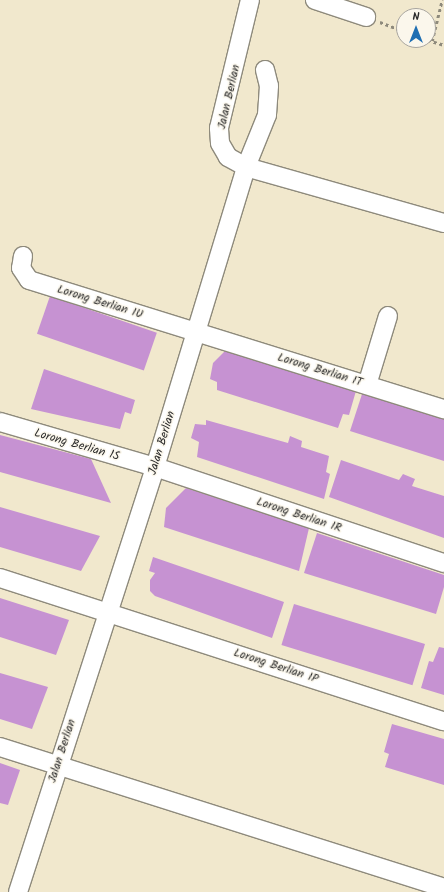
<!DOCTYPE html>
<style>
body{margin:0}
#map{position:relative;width:444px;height:892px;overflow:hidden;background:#f1e8cd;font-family:Kalam,sans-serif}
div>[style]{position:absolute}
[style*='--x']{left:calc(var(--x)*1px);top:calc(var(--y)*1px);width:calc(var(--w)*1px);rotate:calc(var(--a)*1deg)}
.building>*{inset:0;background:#c692d2;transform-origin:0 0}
.path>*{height:2.5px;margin-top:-1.25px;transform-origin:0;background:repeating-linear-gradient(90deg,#8e8a7c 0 3px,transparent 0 6px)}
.roads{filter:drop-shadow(1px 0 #8e8a7c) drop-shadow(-1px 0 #8e8a7c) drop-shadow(0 1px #8e8a7c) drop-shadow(0 -1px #8e8a7c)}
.minor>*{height:18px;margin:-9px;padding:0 9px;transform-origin:9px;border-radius:9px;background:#fff}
span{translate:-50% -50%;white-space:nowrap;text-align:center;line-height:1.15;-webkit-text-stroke:3px #fbf7ec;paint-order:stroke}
.street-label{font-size:12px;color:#2b2b2b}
.north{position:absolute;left:396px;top:8px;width:40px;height:40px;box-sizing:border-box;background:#fbf7ec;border:1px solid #a8a59f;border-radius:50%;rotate:0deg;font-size:11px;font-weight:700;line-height:16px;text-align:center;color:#2b2b2b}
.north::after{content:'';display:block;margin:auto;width:14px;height:18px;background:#1f6fb2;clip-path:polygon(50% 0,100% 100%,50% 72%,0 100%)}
</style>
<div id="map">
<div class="building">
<i style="left:50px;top:296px;width:113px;height:40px;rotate:19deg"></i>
<i style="clip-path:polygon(229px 347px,358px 384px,349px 415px,343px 414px,338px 428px,217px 390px,217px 382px,210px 379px,213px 363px)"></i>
<i style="clip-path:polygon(44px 369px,135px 400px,131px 414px,125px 412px,120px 429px,31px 409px)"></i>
<i style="clip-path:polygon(363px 391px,444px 418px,444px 461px,350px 431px)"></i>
<i style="clip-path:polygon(206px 420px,288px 443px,290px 436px,302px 441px,301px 447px,329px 456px,326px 472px,330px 474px,324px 499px,197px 457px,199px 442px,191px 438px,195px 424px,206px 425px)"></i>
<i style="clip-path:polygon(0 435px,91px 459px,111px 503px,0 472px)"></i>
<i style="clip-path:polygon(341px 460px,399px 480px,403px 474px,415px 479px,412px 486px,444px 496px,444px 538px,329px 497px)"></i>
<i style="clip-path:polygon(186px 488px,309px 528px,299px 571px,164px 527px,166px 508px)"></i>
<i style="clip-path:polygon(0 507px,100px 536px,81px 571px,0 547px)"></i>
<i style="clip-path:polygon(317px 533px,444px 575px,444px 587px,436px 614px,304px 573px)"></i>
<i style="clip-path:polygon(153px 557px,284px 602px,272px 638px,155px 596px,150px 591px,150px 580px,155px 573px,149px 571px)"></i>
<i style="clip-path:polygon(0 598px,69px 620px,56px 655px,0 637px)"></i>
<i style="left:294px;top:604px;width:137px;height:43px;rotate:17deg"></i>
<i style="clip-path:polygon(439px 647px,444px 648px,444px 695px,421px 688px,429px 661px,433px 662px)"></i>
<i style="clip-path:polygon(0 673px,48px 687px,32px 729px,0 719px)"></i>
<i style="clip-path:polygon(392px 724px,444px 739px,444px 785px,385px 767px,389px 754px,384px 752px)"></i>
<i style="clip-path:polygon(0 763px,20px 770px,8px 805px,0 803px)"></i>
</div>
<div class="path">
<i style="--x:380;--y:22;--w:26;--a:21"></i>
<i style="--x:428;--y:40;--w:17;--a:17"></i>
<i style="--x:432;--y:41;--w:42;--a:-76.3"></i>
</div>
<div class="roads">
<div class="minor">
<i style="--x:315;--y:0;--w:54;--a:18.4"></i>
<i style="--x:265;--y:70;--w:16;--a:76"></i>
<i style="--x:269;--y:86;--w:29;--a:94"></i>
<i style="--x:267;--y:115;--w:56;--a:112"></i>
<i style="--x:246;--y:167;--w:206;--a:15.8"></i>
<i style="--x:23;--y:256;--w:12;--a:99"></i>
<i style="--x:21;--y:268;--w:14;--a:56"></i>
<i style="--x:29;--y:280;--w:435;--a:17.3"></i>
<i style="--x:367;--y:385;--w:72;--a:-73.1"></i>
<i style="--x:0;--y:422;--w:161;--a:16.2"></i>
<i style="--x:155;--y:467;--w:305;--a:18.4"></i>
<i style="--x:0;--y:578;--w:466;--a:17.9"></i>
<i style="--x:0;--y:747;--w:466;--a:17.6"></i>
<i style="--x:18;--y:892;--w:447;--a:-72.1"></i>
<i style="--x:155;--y:467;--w:313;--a:-73.1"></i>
<i style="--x:246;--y:167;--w:21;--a:-151"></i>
<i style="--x:228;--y:157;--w:16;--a:-120"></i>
<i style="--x:220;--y:143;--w:15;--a:-94"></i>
<i style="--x:219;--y:128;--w:132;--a:-76.4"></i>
</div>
</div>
<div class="street-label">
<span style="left:229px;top:97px;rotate:-77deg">Jalan Berlian</span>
<span style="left:100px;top:302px;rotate:17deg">Lorong Berlian 1U</span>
<span style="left:320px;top:370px;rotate:17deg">Lorong Berlian 1T</span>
<span style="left:162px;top:443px;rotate:-73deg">Jalan Berlian</span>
<span style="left:77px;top:445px;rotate:16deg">Lorong Berlian 1S</span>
<span style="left:299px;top:515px;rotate:18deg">Lorong Berlian 1R</span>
<span style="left:276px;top:666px;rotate:18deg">Lorong Berlian 1P</span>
<span style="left:62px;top:751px;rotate:-72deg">Jalan Berlian</span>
</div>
<div class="north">N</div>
</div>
